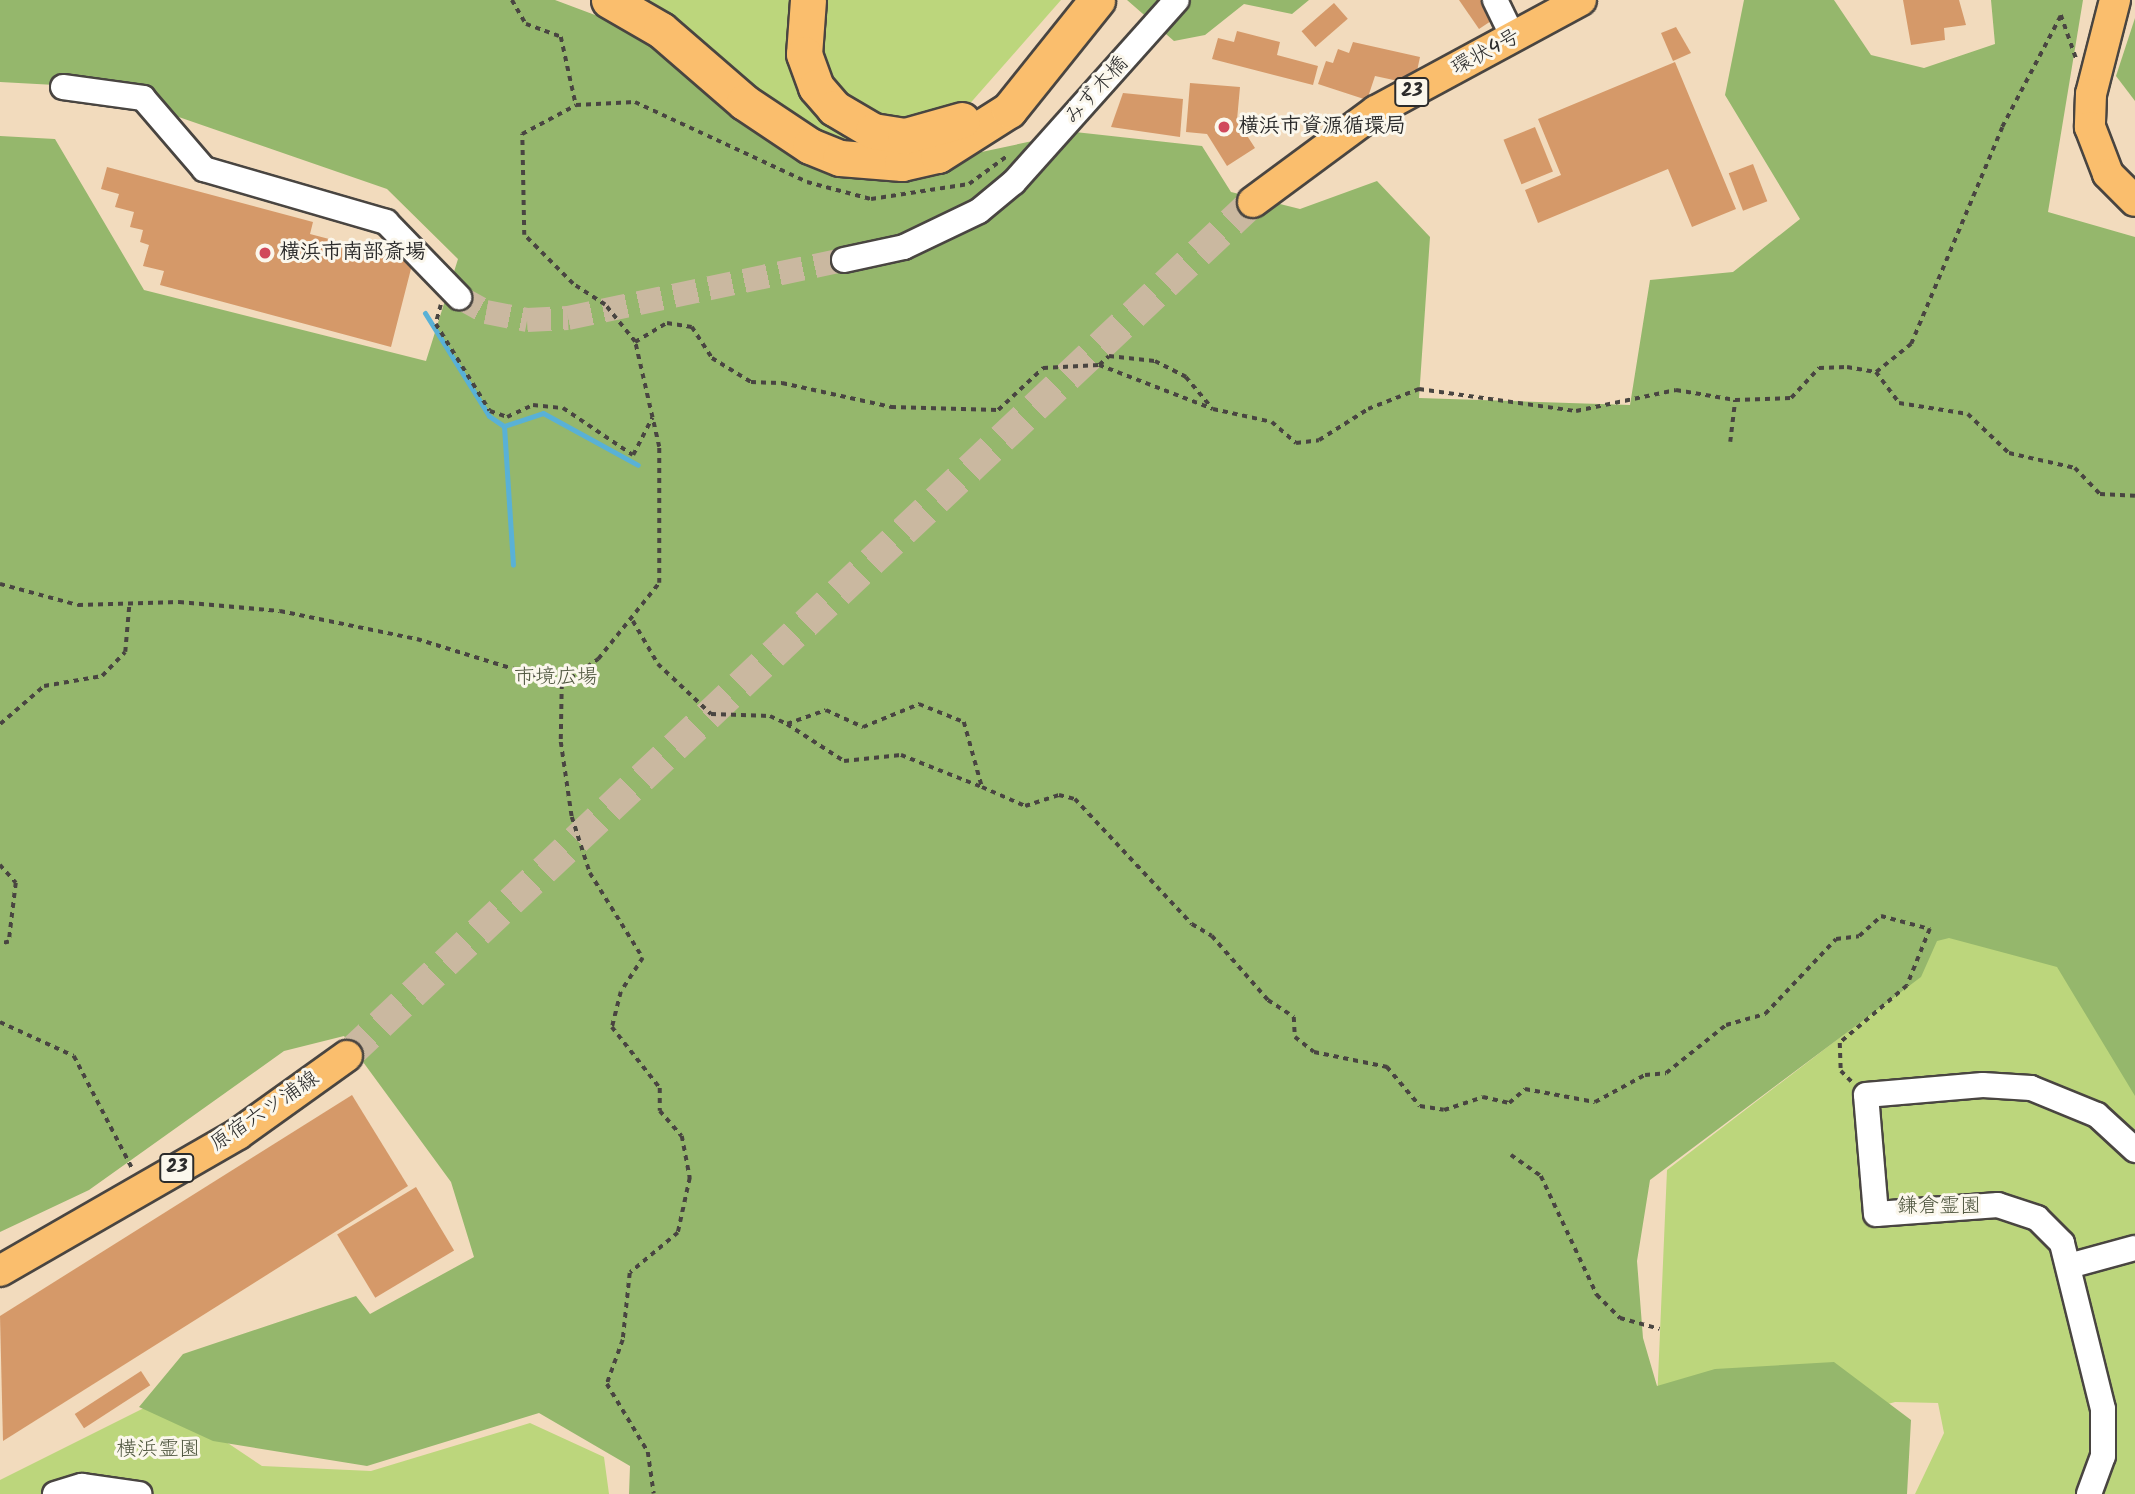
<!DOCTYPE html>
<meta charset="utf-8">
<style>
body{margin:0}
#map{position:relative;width:2135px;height:1494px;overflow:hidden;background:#f2dbbd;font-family:Kalam,"Klee One",sans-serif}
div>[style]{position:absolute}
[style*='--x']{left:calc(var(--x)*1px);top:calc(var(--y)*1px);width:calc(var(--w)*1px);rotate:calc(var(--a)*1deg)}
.green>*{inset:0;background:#bcd67c}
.forest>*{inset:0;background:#95b76c}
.stream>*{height:5px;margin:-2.5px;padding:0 2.5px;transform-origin:2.5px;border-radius:2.5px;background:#59b1d6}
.building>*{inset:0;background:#d59969;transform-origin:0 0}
.minor-tunnel>*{height:24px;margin-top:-12px;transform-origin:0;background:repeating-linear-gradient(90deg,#cab8a0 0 24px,transparent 0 36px)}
.major-tunnel>*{height:30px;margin-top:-15px;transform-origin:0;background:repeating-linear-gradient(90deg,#cab8a0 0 30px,transparent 0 45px)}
.path>*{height:3.5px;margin-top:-1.75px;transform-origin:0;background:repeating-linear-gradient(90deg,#494541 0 5px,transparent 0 10px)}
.roads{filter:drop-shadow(2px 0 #494541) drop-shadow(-2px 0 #494541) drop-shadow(0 2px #494541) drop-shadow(0 -2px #494541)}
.minor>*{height:24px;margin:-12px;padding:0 12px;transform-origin:12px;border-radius:12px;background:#fff}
.major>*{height:30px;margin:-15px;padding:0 15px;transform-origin:15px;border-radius:15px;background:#fabe6d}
.highway>*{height:35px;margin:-17.5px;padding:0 17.5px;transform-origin:17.5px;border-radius:17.5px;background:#fabe6d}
.dots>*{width:19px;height:19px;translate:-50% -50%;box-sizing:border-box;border:4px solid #fbf7ec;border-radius:50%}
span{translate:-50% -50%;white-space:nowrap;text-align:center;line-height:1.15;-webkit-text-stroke:6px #fbf7ec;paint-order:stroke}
.shield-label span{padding:2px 5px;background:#fbf7ec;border:2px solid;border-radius:5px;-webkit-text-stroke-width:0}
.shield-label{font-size:19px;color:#2b2b2b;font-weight:700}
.street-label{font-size:21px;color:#2b2b2b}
.poi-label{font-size:21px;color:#2b2b2b;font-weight:700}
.left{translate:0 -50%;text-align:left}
.park-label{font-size:21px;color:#4f563f}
</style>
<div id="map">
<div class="green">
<i style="clip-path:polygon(631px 0,794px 0,789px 51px,870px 141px,841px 149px)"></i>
<i style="clip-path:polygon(818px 0,1061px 0,966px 108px,926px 124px,854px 114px,815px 69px)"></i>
<i style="clip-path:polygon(1938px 930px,2066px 963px,2135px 1085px,2135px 1494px,1915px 1494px,1944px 1433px,1938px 1403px,1895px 1402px,1737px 1447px,1657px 1402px,1667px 1170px,1907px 986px)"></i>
<i style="clip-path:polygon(162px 1399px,262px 1466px,371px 1471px,530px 1423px,604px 1457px,609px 1494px,0 1494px,0 1480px)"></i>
</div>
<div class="forest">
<i style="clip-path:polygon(0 0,555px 0,627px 27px,712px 93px,873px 175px,1075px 132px,1202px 146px,1231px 192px,1300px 209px,1377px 181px,1430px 237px,1419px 398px,1630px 405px,1650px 280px,1733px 272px,1800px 219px,1725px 95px,1744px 0,1834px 0,1871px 55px,1924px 68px,1995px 44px,1991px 0,2083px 0,2048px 212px,2135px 237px,2135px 1096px,2057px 967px,1949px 938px,1937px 941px,1921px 977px,1650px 1180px,1637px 1261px,1643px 1338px,1657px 1386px,1715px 1369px,1834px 1362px,1911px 1420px,1907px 1494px,629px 1494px,630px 1466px,539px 1413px,367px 1466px,213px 1441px,139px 1407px,183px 1354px,356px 1296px,370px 1314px,474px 1257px,451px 1182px,344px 1036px,284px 1051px,89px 1190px,0 1232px,0 136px,55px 139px,144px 290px,426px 361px,458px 259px,387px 189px,92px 87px,0 82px)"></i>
<i style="clip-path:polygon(1127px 0,1309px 0,1292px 14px,1244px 4px,1205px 35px,1174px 41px)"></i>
<i style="clip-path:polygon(2135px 18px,2135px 101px,2116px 76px)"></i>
</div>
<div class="stream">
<i style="--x:425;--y:313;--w:121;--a:58.1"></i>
<i style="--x:489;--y:416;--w:18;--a:34"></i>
<i style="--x:504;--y:426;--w:139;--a:86.3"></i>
<i style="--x:504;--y:426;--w:41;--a:-18.4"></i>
<i style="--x:543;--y:413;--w:108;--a:28.7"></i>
</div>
<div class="building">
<i style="clip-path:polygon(1459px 0,1485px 0,1491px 21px,1479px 29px)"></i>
<i style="clip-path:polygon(1903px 0,1959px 0,1966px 25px,1944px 28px,1945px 40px,1911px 45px)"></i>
<i style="left:1334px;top:3px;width:21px;height:43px;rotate:49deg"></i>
<i style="clip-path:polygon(1676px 27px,1691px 53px,1673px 61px,1661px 33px)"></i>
<i style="clip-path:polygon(1237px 31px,1280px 42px,1277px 55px,1318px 66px,1313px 85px,1212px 59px,1218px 38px,1234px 42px)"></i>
<i style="clip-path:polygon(1353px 42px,1420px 57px,1417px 71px,1403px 82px,1375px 76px,1367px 100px,1318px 84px,1326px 61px,1333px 63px,1338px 49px,1349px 53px)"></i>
<i style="clip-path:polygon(1675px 62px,1736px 209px,1692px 227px,1668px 169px,1538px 223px,1525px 190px,1561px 175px,1538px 119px)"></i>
<i style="clip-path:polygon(1190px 83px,1240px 87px,1237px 120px,1255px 148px,1227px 166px,1207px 134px,1186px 132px)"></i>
<i style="clip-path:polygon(1123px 93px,1183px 99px,1180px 137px,1111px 127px)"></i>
<i style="left:1535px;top:127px;width:48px;height:34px;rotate:68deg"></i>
<i style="left:1753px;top:164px;width:40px;height:26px;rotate:69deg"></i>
<i style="clip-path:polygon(107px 167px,313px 222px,310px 234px,413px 261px,391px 347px,160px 285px,164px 271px,143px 266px,149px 245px,140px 242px,143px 230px,130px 227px,134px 212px,115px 207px,119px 194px,101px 189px)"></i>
<i style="clip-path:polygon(352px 1095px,408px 1186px,3px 1441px,0 1316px)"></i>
<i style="left:416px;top:1187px;width:74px;height:92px;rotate:59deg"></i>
<i style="left:141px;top:1371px;width:17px;height:79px;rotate:57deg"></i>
</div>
<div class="minor-tunnel">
<i style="--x:459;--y:297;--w:31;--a:29"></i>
<i style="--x:486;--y:312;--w:42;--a:11"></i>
<i style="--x:527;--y:320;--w:41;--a:-2.8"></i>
<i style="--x:568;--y:318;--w:282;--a:-11.9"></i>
</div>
<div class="major-tunnel">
<i style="--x:347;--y:1056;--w:1245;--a:-43.31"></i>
</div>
<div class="path">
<i style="--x:512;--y:0;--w:28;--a:60"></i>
<i style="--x:526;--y:24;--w:37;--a:20"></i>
<i style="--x:561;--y:37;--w:70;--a:77.6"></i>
<i style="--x:441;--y:305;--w:20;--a:105"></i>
<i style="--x:436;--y:324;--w:102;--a:58.2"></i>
<i style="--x:490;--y:411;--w:18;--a:19"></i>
<i style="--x:507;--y:417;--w:29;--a:-25"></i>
<i style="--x:533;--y:405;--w:30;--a:6"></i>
<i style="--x:563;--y:408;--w:84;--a:33.9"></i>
<i style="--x:633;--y:455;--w:42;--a:-62.8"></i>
<i style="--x:635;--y:342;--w:37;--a:-31"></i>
<i style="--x:667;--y:323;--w:25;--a:9"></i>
<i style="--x:692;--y:327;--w:37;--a:57"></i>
<i style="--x:712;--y:358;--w:46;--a:31.6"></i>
<i style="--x:751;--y:382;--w:31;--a:2"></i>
<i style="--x:782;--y:383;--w:112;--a:12.4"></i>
<i style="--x:891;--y:407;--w:107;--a:1.6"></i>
<i style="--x:998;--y:410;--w:62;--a:-43"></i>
<i style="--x:1043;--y:368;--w:56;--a:-3.1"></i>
<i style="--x:1099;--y:365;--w:122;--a:21.1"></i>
<i style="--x:1213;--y:409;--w:60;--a:12.4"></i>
<i style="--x:1272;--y:422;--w:32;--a:41"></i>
<i style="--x:1296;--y:443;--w:23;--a:-7"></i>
<i style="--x:1319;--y:440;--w:58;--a:-32.3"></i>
<i style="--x:1368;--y:409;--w:55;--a:-21.4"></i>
<i style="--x:1419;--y:389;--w:159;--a:8"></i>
<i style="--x:1576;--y:411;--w:102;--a:-11.9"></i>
<i style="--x:1676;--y:390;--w:60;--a:9.6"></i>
<i style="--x:1735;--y:400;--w:56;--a:-2"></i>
<i style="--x:1791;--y:398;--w:41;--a:-47"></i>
<i style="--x:1819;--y:368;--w:28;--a:-2"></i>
<i style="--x:1847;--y:367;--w:29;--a:10"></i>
<i style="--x:1876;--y:372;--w:39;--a:53"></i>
<i style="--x:1899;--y:403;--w:70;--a:9.1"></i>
<i style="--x:1968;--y:414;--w:57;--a:43.6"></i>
<i style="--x:2009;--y:453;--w:68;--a:12.8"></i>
<i style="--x:2075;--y:468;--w:36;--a:46"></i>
<i style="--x:2100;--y:494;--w:35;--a:3"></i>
<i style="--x:1099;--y:365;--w:13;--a:-42"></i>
<i style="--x:1109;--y:356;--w:46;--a:6.2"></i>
<i style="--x:1155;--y:361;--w:35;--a:27"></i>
<i style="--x:1186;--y:377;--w:39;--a:50"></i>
<i style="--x:1876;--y:372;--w:45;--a:-38.7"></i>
<i style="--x:1911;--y:344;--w:235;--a:-67.2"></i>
<i style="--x:2002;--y:127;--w:127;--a:-62.2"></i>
<i style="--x:2061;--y:15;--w:46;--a:70.8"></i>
<i style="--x:1730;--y:442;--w:42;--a:-83.2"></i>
<i style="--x:0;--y:584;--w:81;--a:15.1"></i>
<i style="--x:78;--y:605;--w:101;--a:-1.7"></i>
<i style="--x:179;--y:602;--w:101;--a:5.1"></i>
<i style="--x:280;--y:611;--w:140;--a:11.6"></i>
<i style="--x:417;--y:639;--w:152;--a:17.2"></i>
<i style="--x:633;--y:621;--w:50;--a:59.8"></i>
<i style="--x:658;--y:664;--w:73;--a:43.3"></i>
<i style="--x:711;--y:714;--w:59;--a:1.9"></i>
<i style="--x:770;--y:716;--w:19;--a:25"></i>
<i style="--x:787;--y:724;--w:41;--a:-19.7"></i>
<i style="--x:826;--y:710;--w:41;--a:24.7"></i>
<i style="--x:863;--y:727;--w:61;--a:-22.3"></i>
<i style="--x:919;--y:704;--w:48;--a:21.8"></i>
<i style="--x:964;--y:722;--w:67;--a:74.5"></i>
<i style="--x:982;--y:787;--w:47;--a:23.8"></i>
<i style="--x:1025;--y:806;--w:36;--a:-18"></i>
<i style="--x:1059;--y:795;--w:16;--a:14"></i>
<i style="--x:1075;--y:799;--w:171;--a:46.9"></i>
<i style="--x:1192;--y:924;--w:23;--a:31"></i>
<i style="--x:1212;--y:936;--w:85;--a:48.8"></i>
<i style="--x:1268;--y:1000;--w:31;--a:33"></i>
<i style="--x:1294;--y:1017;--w:20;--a:87"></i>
<i style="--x:1295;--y:1037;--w:24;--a:38"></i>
<i style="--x:1314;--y:1052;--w:75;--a:11.6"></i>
<i style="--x:1387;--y:1067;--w:51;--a:49.8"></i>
<i style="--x:1420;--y:1106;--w:24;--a:9"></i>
<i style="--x:1444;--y:1110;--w:41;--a:-18.4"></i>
<i style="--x:1483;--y:1097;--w:27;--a:13"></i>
<i style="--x:1509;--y:1103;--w:21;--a:-41"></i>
<i style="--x:1525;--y:1089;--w:71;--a:10.5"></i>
<i style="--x:1595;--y:1102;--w:57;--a:-28.4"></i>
<i style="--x:1645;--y:1075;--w:21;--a:-5"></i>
<i style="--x:1666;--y:1073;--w:77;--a:-38.7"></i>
<i style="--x:1726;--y:1025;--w:41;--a:-15.8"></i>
<i style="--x:1765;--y:1014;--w:103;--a:-46.6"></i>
<i style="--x:1836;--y:939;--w:23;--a:-7"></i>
<i style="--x:1859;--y:936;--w:30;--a:-42"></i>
<i style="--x:1881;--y:916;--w:51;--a:14.9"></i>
<i style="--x:1930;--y:929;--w:61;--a:112"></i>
<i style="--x:1907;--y:986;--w:88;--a:139.6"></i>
<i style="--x:1840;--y:1043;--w:28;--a:88"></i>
<i style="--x:1841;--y:1071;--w:16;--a:45"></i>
<i style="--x:562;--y:684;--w:44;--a:-34.8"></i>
<i style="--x:598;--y:659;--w:97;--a:-51.2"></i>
<i style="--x:659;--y:583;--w:136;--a:-90"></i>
<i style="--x:659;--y:447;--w:108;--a:-102.9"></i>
<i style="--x:635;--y:342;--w:48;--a:-129"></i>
<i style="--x:605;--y:305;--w:38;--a:-147"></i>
<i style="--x:573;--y:284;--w:69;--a:-135"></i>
<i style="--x:524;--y:235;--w:101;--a:-91.1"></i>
<i style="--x:522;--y:134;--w:61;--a:-28.2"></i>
<i style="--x:576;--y:105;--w:59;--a:-2.9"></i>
<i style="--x:635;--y:102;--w:190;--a:24.9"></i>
<i style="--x:807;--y:182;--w:66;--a:14.9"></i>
<i style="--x:871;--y:199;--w:99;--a:-8.7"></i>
<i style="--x:969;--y:184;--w:47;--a:-36.4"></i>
<i style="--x:562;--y:684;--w:58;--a:91"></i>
<i style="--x:561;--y:742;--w:76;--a:81.7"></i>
<i style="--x:572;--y:817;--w:59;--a:72.2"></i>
<i style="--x:590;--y:873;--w:100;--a:58.1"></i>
<i style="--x:643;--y:958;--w:40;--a:122.9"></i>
<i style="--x:621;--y:992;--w:36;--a:104"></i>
<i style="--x:612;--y:1027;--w:78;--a:51.8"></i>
<i style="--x:660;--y:1088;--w:23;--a:90"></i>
<i style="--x:660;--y:1111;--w:33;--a:49"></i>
<i style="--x:682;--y:1136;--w:43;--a:79.2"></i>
<i style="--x:690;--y:1178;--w:56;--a:102.3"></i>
<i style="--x:678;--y:1233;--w:62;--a:140.2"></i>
<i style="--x:630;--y:1273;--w:67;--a:96"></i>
<i style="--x:623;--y:1340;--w:47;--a:110"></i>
<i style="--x:607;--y:1384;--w:79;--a:58.9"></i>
<i style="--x:648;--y:1452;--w:42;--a:81.9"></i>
<i style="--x:0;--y:724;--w:58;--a:-40.8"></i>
<i style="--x:44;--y:686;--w:59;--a:-9.8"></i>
<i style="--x:102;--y:676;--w:33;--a:-46"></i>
<i style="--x:125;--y:652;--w:46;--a:-85"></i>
<i style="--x:787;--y:724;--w:68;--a:33"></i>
<i style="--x:844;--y:761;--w:57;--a:-6"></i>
<i style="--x:901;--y:755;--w:87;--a:21.6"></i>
<i style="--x:0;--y:865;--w:24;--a:48"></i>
<i style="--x:16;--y:883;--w:59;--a:96.8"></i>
<i style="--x:9;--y:942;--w:9;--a:167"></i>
<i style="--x:0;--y:1022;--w:81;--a:24.7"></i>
<i style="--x:74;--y:1056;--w:126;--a:62.6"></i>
<i style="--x:1511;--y:1155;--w:37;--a:35"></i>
<i style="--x:1541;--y:1176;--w:132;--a:64.8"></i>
<i style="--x:1597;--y:1295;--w:33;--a:45"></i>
<i style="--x:1620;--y:1318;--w:41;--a:15.4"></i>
</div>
<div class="roads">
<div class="minor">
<i style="--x:1495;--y:0;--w:43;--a:64"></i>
<i style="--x:63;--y:87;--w:81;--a:7.8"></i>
<i style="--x:143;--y:98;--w:94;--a:49.3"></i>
<i style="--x:204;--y:169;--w:190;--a:16.2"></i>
<i style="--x:386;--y:222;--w:105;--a:45.8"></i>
<i style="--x:844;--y:260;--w:61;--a:-12.2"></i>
<i style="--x:904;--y:247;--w:83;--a:-25.6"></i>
<i style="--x:979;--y:211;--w:45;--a:-39.6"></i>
<i style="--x:1014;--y:182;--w:244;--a:-48.2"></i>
<i style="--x:2069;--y:1266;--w:68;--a:-15.3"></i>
<i style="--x:55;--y:1494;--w:28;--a:-17"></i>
<i style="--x:82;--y:1486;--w:58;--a:8"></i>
<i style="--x:2089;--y:1494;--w:40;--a:-69.8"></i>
<i style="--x:2103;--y:1456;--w:47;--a:-90"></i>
<i style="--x:2103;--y:1409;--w:171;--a:-103.9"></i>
<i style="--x:2062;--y:1243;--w:35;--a:-135"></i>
<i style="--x:2037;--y:1218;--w:41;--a:-161.6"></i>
<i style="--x:1998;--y:1205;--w:122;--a:175.8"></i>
<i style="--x:1876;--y:1214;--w:119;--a:-94.8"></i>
<i style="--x:1866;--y:1095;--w:117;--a:-4.9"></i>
<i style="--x:1983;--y:1085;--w:48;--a:3.6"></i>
<i style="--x:2031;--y:1088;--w:71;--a:22.2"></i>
<i style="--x:2097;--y:1115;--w:52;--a:42.6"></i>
</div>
<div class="major">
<i style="--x:2115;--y:0;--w:97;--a:104.3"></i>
<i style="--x:2091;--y:94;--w:33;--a:92"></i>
<i style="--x:2090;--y:127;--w:50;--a:69"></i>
<i style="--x:2108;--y:174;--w:38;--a:45"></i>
<i style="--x:1253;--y:202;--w:153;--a:-36.5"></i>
<i style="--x:1376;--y:111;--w:233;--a:-28.4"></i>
<i style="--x:0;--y:1271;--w:275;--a:-29.9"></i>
<i style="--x:238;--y:1134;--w:134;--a:-35.6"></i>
</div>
<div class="highway">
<i style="--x:609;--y:0;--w:60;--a:30"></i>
<i style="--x:661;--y:30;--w:110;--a:40.9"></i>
<i style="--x:744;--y:102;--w:79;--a:33.7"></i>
<i style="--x:810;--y:146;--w:32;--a:22"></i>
<i style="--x:840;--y:158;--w:62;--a:4.6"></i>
<i style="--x:902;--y:163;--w:37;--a:-13"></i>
<i style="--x:938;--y:155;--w:84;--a:-32.4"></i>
<i style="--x:1009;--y:110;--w:141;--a:-51.3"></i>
<i style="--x:808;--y:0;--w:54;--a:94.2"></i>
<i style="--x:804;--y:54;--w:35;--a:70"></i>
<i style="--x:816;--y:87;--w:28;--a:49"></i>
<i style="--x:834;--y:108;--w:45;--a:30.5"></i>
<i style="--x:873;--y:131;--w:32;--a:9"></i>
<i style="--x:905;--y:136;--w:59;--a:-15.7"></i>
</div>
</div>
<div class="dots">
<i style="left:1224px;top:127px;background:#d1495b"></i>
<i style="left:265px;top:253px;background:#d1495b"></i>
</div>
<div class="shield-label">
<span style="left:1412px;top:92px">23</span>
<span style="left:177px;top:1168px">23</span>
</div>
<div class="street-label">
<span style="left:1486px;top:53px;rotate:-28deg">環状4号</span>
<span style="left:1097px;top:91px;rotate:-48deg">みず木橋</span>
<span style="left:265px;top:1112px;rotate:-34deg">原宿六ツ浦線</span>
</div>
<div class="poi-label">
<span class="left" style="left:1238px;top:127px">横浜市資源循環局</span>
<span class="left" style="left:279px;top:253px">横浜市南部斎場</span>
</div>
<div class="park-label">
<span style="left:556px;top:678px">市境広場</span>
<span style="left:1939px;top:1207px">鎌倉霊園</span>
<span style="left:158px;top:1450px">横浜霊園</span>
</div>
</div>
